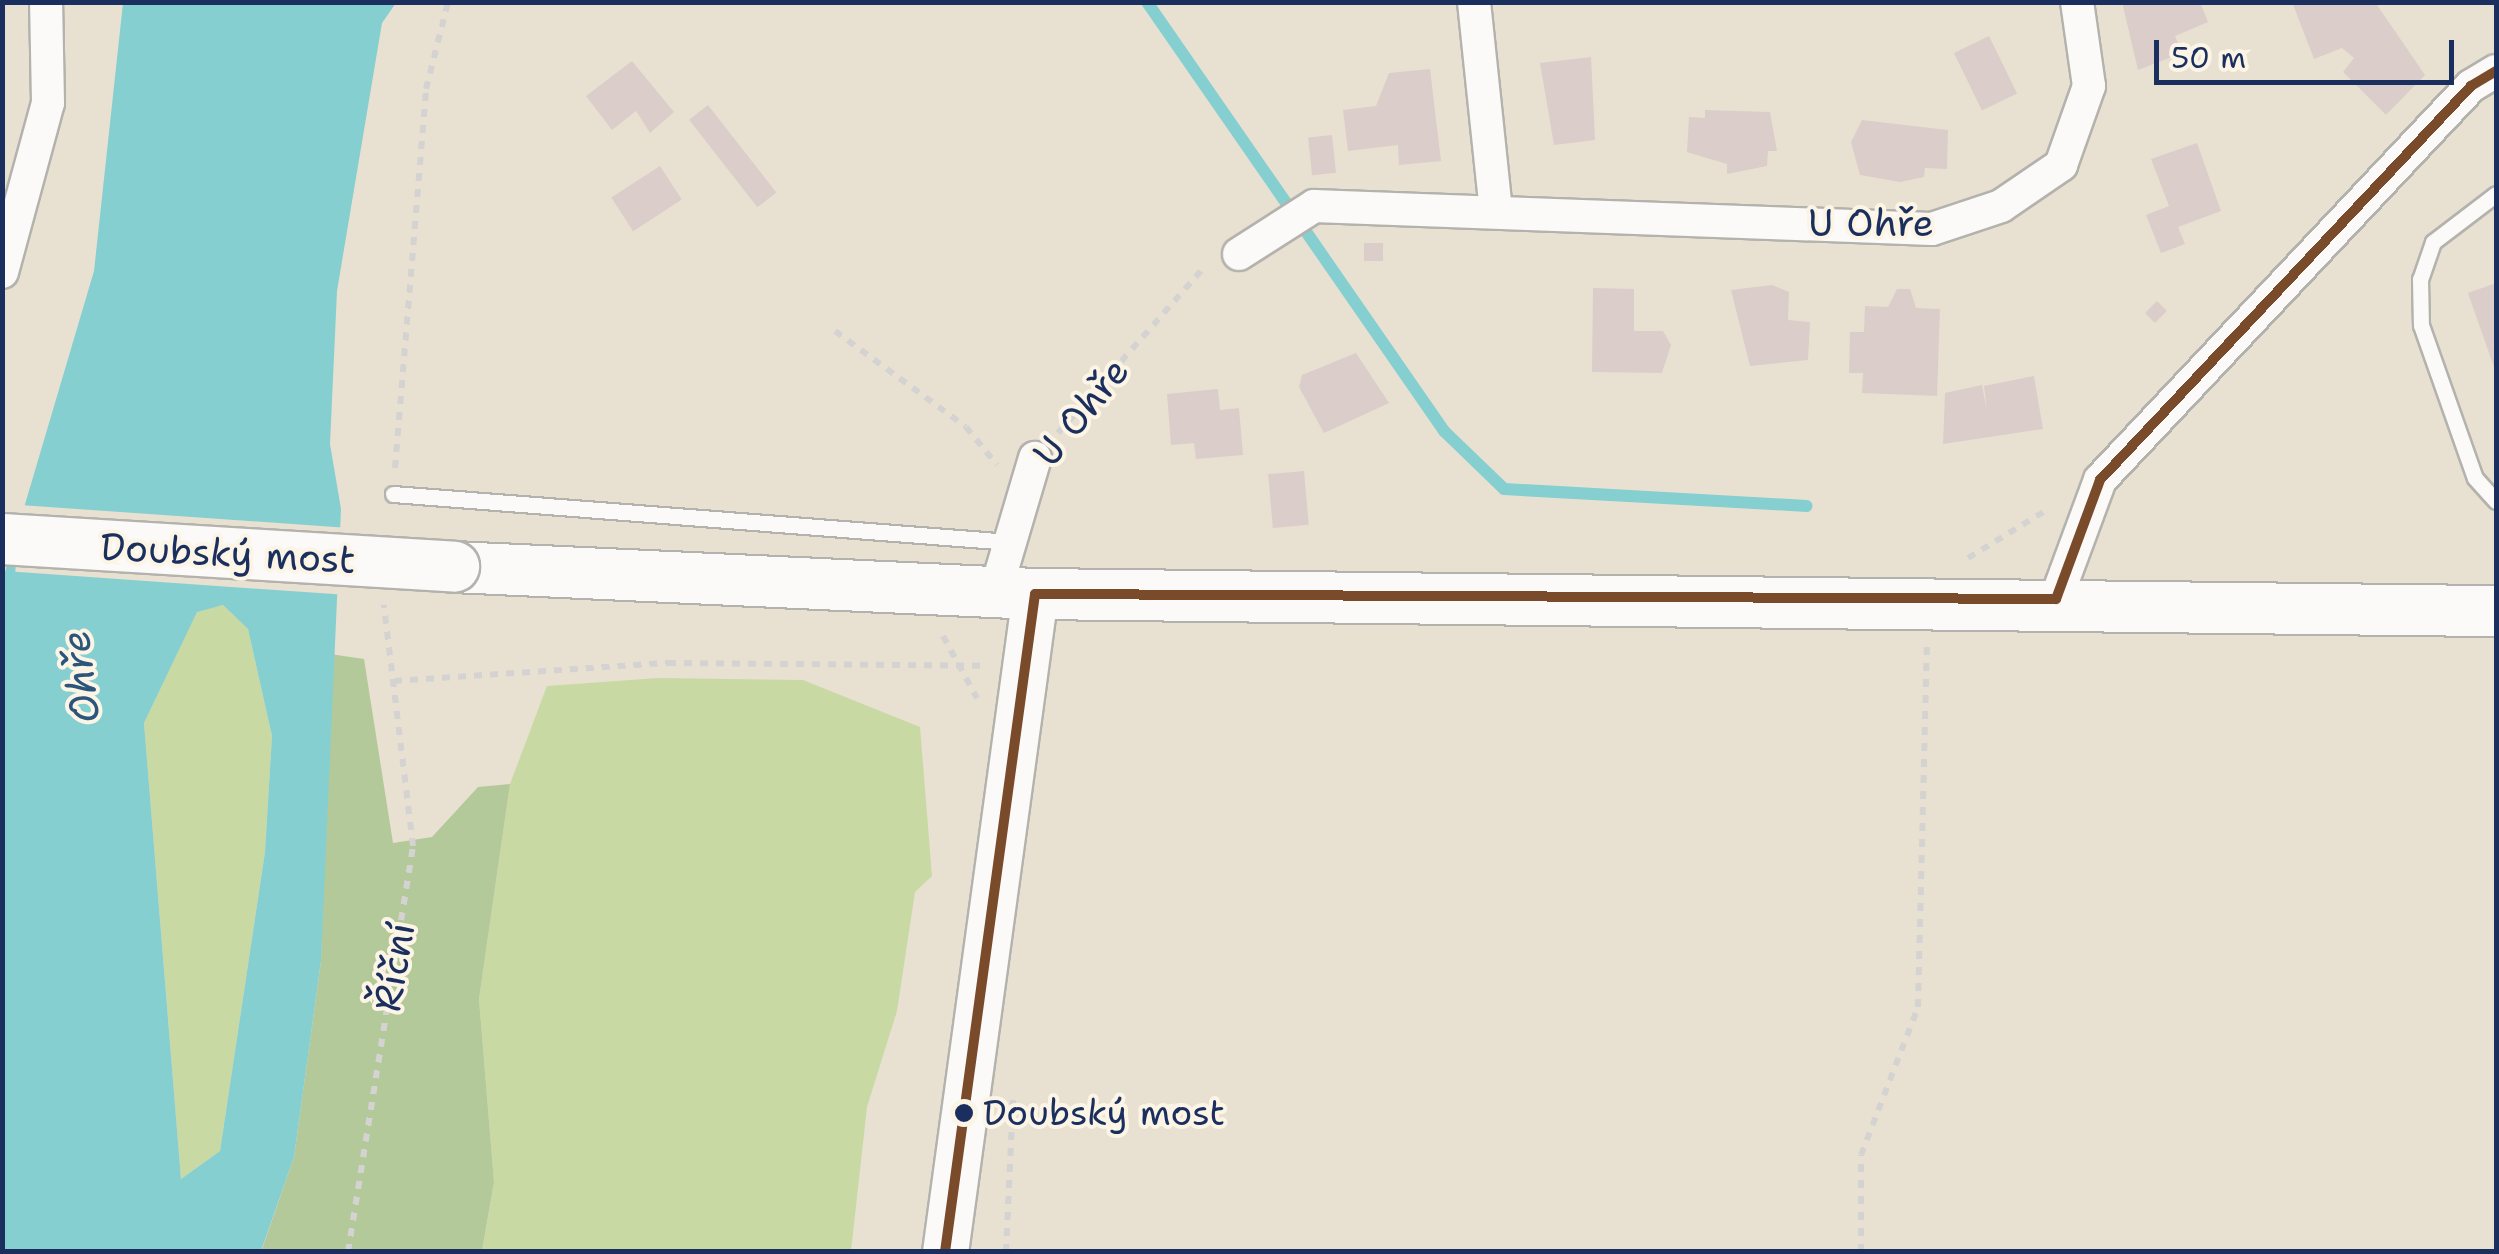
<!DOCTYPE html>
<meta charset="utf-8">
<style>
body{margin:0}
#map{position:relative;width:2499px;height:1254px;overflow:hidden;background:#e8e1d1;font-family:"Shantell Sans",sans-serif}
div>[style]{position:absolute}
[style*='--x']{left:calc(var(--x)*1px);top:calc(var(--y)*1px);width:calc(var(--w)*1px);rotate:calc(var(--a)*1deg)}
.green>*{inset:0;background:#c8d9a3}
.forest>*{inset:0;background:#b4c99a}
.water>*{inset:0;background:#85cfd0}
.pier>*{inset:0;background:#e8e1d1;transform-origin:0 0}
.stream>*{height:12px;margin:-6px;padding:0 6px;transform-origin:6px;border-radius:6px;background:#85cfd0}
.building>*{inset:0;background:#dbcdca;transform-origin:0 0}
.path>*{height:6px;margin-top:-3px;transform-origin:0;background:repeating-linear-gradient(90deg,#d4d3d2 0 8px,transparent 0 16px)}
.roads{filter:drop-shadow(2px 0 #b4b2ad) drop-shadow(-2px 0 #b4b2ad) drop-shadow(0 2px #b4b2ad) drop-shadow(0 -2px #b4b2ad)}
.lane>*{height:15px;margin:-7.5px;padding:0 7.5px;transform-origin:7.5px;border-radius:7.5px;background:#fcfaf8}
.street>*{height:32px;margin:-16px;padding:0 16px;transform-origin:16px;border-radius:16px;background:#fcfaf8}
.secondary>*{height:45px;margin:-22.5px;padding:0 22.5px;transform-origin:22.5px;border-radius:22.5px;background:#fcfaf8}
.primary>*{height:50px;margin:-25px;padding:0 25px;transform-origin:25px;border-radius:25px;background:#fcfaf8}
.bridges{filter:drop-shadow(2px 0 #b4b2ad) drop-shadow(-2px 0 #b4b2ad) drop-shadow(0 2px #b4b2ad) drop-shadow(0 -2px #b4b2ad)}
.primary-bridge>*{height:50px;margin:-25px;padding:0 25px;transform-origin:25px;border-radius:25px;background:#fcfaf8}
.bus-1>*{height:10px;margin:-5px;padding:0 5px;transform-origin:5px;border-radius:5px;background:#7a4b2a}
.dots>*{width:28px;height:28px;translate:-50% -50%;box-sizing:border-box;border:5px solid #fcf5e5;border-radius:50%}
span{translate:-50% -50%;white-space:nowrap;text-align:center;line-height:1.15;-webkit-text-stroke:8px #fcf5e5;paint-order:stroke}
.bus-label{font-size:36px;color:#1b2f5e}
.left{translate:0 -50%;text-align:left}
.street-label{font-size:38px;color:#1b2f5e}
.water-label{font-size:40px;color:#2b557a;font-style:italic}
.frame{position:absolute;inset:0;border:5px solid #1b2f5e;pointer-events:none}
.scale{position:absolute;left:2154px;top:40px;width:300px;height:45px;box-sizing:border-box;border:5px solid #1b2f5e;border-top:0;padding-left:12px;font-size:30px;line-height:35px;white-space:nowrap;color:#1b2f5e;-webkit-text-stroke:8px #fcf5e5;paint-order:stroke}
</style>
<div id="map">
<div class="green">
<i style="clip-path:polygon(223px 605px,248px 629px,272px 736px,265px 852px,220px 1151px,181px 1179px,144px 723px,197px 611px)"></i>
<i style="clip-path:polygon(658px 678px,803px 680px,920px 727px,932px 876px,915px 892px,897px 1011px,867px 1107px,851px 1251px,482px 1252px,494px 1182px,479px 999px,510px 784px,547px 686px)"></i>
</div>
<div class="forest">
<i style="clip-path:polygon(330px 654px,364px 659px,393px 843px,432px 837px,478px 787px,510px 784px,479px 999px,494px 1182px,482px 1251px,261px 1252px,294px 1157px,321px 961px)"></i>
</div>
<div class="water">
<i style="clip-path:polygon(evenodd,123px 3px,396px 3px,382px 23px,337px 291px,330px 444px,341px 509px,321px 961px,294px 1157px,261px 1251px,3px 1251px,2px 582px,94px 271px,123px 3px,223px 605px,248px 629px,272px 736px,265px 852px,220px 1151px,181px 1179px,144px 723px,197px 612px,223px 605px)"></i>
</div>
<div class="pier">
<i style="left:20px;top:505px;width:326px;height:67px;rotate:4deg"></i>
</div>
<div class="stream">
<i style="--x:1147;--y:2;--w:522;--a:55.3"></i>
<i style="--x:1444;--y:431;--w:83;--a:44"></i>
<i style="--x:1504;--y:489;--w:303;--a:3.2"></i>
</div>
<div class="building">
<i style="clip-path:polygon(2122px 2px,2200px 2px,2208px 22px,2175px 36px,2182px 53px,2138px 70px)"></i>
<i style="clip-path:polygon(2292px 2px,2375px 2px,2425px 75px,2386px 115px,2343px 72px,2354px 58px,2342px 48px,2314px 59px)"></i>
<i style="left:1989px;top:36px;width:64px;height:39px;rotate:64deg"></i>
<i style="clip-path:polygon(1591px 57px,1595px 140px,1554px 145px,1540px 63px)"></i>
<i style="clip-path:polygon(632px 61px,674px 112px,650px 133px,636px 111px,612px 130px,586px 96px)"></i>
<i style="clip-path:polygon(1430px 69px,1441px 161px,1399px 165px,1398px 145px,1348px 151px,1343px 110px,1376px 106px,1389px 73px)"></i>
<i style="left:708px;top:105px;width:111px;height:24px;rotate:52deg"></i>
<i style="clip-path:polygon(1705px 110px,1770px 112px,1777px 151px,1768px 151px,1767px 166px,1727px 174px,1727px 164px,1687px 152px,1689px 117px,1705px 118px)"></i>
<i style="clip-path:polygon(1862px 120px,1948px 130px,1947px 169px,1925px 168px,1924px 177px,1900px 182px,1860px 175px,1851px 142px)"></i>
<i style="left:1332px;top:135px;width:38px;height:24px;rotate:84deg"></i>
<i style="clip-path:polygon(2197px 143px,2221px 211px,2178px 227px,2185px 244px,2161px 253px,2146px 215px,2169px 206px,2151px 159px)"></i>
<i style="left:660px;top:166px;width:40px;height:58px;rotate:57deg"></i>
<i style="left:1364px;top:243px;width:19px;height:18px"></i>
<i style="clip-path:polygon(2496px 283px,2496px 373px,2468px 293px)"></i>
<i style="clip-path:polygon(1772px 285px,1789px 292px,1788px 320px,1810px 322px,1808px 360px,1750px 366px,1731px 290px)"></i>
<i style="clip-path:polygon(1593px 288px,1634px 289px,1634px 331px,1663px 331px,1671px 345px,1662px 373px,1592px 372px)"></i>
<i style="clip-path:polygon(1897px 289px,1910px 289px,1916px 308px,1940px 309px,1937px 396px,1862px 393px,1863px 373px,1849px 373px,1850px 332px,1864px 332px,1865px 306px,1888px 307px)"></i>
<i style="left:2157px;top:301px;width:14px;height:17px;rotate:45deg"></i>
<i style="clip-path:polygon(1356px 353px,1389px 403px,1324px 433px,1299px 387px,1302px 375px)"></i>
<i style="clip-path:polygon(2034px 376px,2043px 429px,1943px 444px,1945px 393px,1982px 385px,1987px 411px,1984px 386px)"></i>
<i style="clip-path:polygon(1218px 389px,1220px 410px,1239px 408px,1243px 455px,1196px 459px,1194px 443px,1171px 445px,1167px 394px)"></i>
<i style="left:1304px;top:471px;width:54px;height:36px;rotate:85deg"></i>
</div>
<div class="path">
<i style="--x:835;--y:331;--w:162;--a:36.2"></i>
<i style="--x:966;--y:427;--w:49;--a:50.8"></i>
<i style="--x:1058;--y:433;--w:222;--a:-48.6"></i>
<i style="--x:395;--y:468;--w:380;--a:-85.3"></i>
<i style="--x:426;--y:89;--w:90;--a:-75.8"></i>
<i style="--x:1968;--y:558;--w:96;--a:-31.4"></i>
<i style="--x:943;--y:636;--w:71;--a:61.3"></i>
<i style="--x:394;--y:681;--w:275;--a:-3.8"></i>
<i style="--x:668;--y:663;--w:315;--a:0.5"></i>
<i style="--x:348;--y:1252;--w:411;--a:-80.9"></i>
<i style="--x:413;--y:846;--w:243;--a:-96.9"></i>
<i style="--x:1006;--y:1252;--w:157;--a:-87.4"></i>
<i style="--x:1861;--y:1252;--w:97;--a:-90"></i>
<i style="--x:1861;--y:1155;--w:159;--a:-68.9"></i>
<i style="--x:1918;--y:1007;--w:361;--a:-88.6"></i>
</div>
<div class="roads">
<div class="lane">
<i style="--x:2496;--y:194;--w:79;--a:142.7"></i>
<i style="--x:2433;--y:242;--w:39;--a:109"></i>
<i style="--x:2420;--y:279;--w:46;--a:88.8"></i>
<i style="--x:2421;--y:325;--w:162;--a:70.6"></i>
<i style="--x:2475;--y:478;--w:31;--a:48"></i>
<i style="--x:393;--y:494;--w:619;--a:4.45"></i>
</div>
<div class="street">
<i style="--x:1474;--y:2;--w:209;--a:84"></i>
<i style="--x:1239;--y:254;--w:89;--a:-32.6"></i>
<i style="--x:1314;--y:206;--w:618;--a:2.13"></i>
<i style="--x:1932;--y:229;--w:73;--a:-18.4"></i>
<i style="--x:2001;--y:206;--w:73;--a:-34.3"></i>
<i style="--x:2061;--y:165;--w:84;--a:-70.5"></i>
<i style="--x:2089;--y:86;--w:85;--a:-98.1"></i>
<i style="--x:2;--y:272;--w:175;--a:-74.8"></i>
<i style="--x:48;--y:103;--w:101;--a:-91.1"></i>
<i style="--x:995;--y:593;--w:141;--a:-73.5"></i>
<i style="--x:2056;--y:599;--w:127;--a:-69.7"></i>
<i style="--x:2100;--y:480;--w:541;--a:-46.72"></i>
<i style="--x:2471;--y:86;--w:29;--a:-31"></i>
</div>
<div class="secondary">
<i style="--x:945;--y:1252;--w:664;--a:-82.21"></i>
</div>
<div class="primary">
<i style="--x:454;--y:567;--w:582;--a:2.66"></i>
<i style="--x:1035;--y:594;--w:1461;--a:0.67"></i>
</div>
</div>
<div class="bridges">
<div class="primary-bridge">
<i style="--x:2;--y:539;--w:453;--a:3.5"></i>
</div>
</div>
<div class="bus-1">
<i style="--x:1035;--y:594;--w:1021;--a:0.28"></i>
<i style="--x:2056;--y:599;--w:127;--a:-69.7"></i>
<i style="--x:2100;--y:480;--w:541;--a:-46.72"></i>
<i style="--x:2471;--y:86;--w:29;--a:-31"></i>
<i style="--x:945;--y:1252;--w:664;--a:-82.21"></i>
</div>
<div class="dots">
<i style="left:964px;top:1113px;background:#1b2f5e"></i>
</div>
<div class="bus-label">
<span class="left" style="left:983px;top:1113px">Doubský most</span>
</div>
<div class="street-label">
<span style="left:1871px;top:223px">U Ohře</span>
<span style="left:1081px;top:412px;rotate:-51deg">U Ohře</span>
<span style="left:228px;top:553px;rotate:3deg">Doubský most</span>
<span style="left:394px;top:967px;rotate:-80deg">Říční</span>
</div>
<div class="water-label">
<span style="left:80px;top:677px;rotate:-97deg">Ohře</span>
</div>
<div class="frame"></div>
<div class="scale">50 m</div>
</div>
